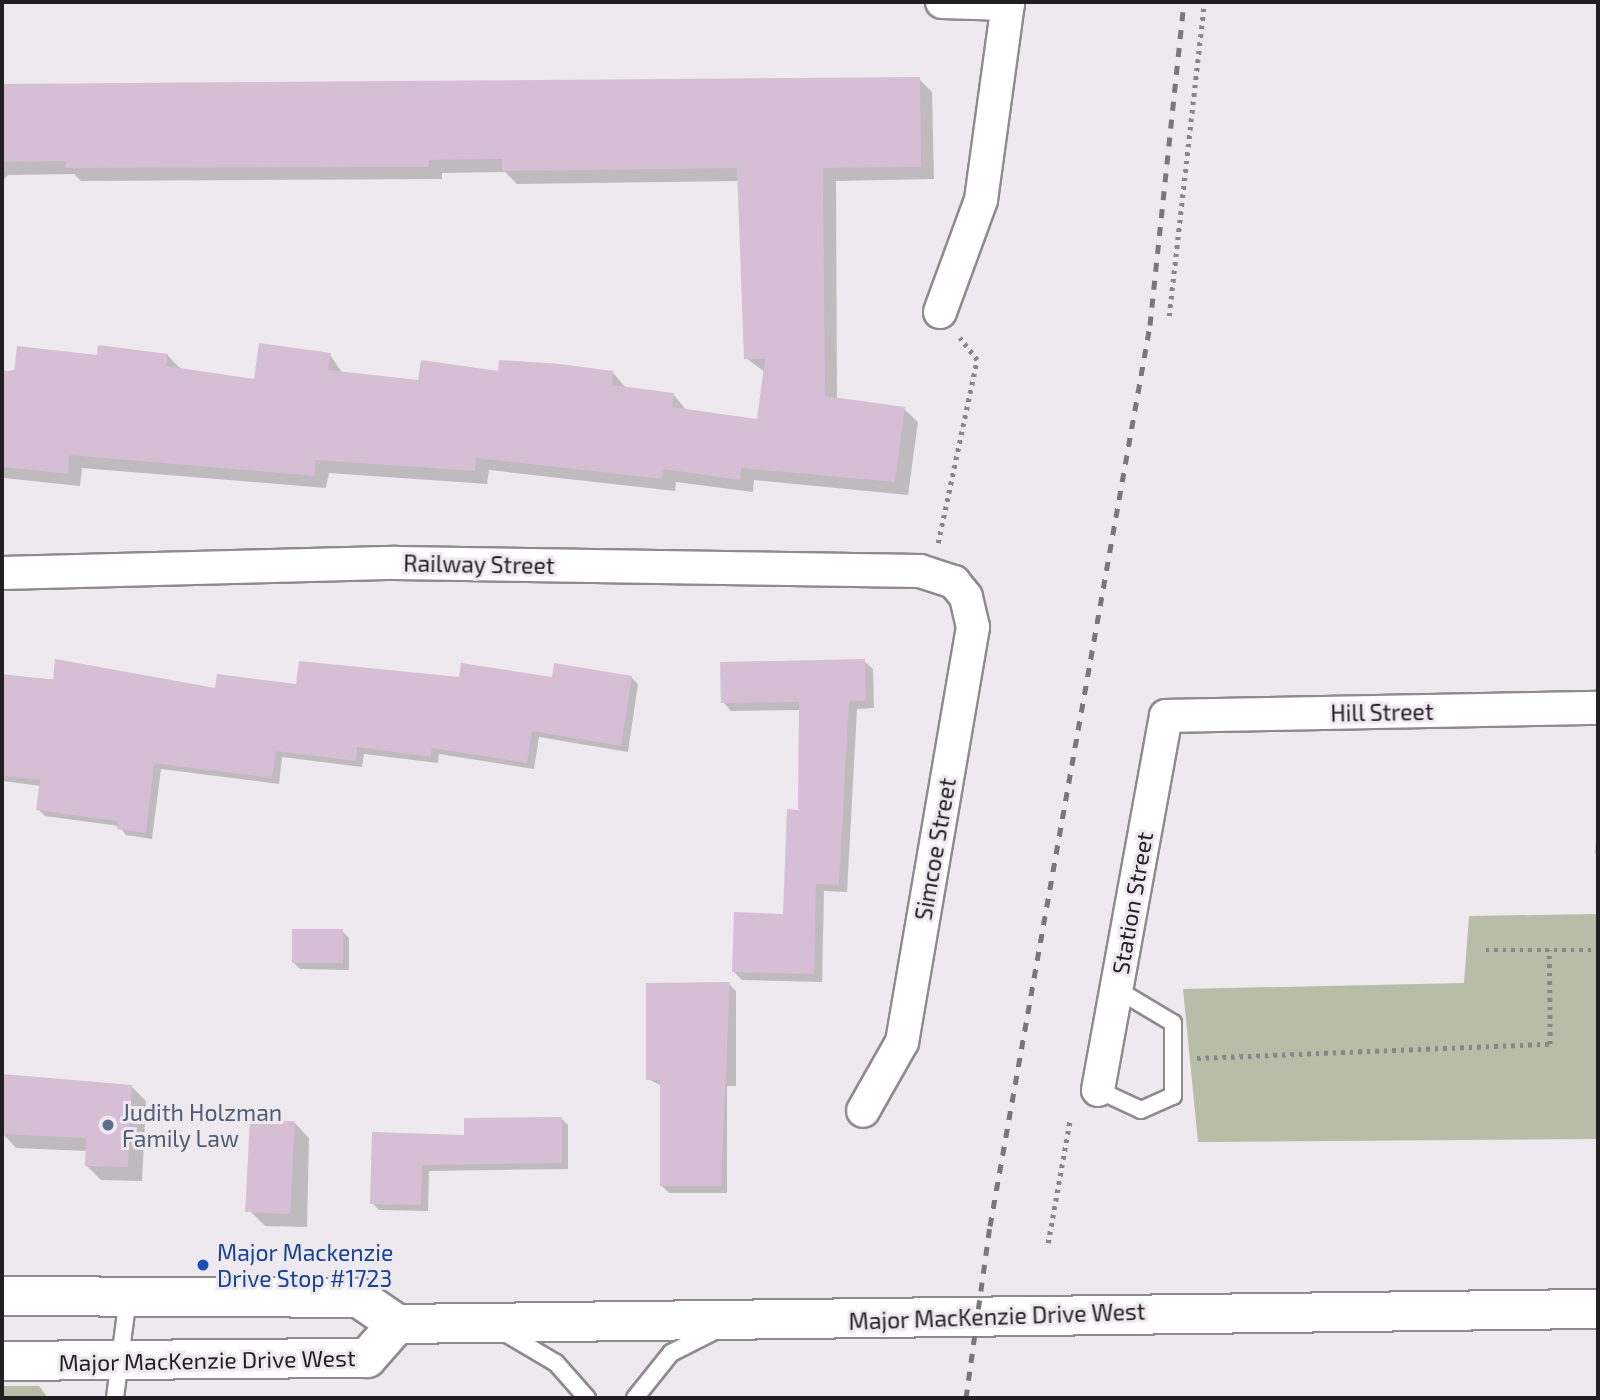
<!DOCTYPE html>
<style>
body{margin:0}
#map{position:relative;width:1600px;height:1400px;overflow:hidden;background:#eee9ee;font-family:"Exo 2",sans-serif}
div>[style]{position:absolute}
[style*='--x']{left:calc(var(--x)*1px);top:calc(var(--y)*1px);width:calc(var(--w)*1px);rotate:calc(var(--a)*1deg)}
.green>*{inset:0;background:#b7bda6}
.shadow>*{inset:0;background:#0003}
.building>*{inset:0;background:#d6bed4;transform-origin:0 0}
.path>*{height:4.5px;margin-top:-2.25px;transform-origin:0;background:repeating-linear-gradient(90deg,#898689 0 3.5px,transparent 0 8.5px)}
.roads{filter:drop-shadow(2px 0 #8e8a8e) drop-shadow(-2px 0 #8e8a8e) drop-shadow(0 2px #8e8a8e) drop-shadow(0 -2px #8e8a8e)}
.service>*{height:16px;margin:-8px;padding:0 8px;transform-origin:8px;border-radius:8px;background:#fff}
.minor>*{height:32px;margin:-16px;padding:0 16px;transform-origin:16px;border-radius:16px;background:#fff}
.primary>*{height:38px;margin:-19px;padding:0 19px;transform-origin:19px;border-radius:19px;background:#fff}
.rail>*{height:5px;margin-top:-2.5px;transform-origin:0;background:repeating-linear-gradient(90deg,#7a767a 0 9px,transparent 0 18px)}
.dots>*{width:19px;height:19px;translate:-50% -50%;box-sizing:border-box;border:4px solid #eee9ee;border-radius:50%}
span{translate:-50% -50%;white-space:nowrap;text-align:center;line-height:1.15;-webkit-text-stroke:6px #eee9ee;paint-order:stroke}
.street-label{font-size:23px;color:#211f21}
.service-label{font-size:23px;color:#4e5e75}
.left{translate:0 -50%;text-align:left}
.transit-label{font-size:23px;color:#164399}
.frame{position:absolute;inset:0;border:4px solid #211f21;pointer-events:none}
</style>
<div id="map">
<div class="green">
<i style="clip-path:polygon(1598px 914px,1598px 1139px,1198px 1142px,1183px 989px,1464px 983px,1469px 916px)"></i>
<i style="clip-path:polygon(2px 1386px,39px 1386px,48px 1398px,2px 1398px)"></i>
</div>
<div class="shadow">
<i style="clip-path:polygon(919px 79px,932px 92px,934px 179px,836px 181px,837px 400px,904px 409px,918px 422px,908px 495px,754px 480px,753px 492px,676px 482px,675px 491px,489px 470px,487px 484px,329px 473px,326px 488px,82px 468px,80px 486px,4px 478px,2px 496px,2px 372px,98px 357px,167px 355px,181px 369px,256px 381px,330px 355px,343px 374px,419px 382px,499px 373px,613px 373px,626px 388px,674px 395px,687px 411px,758px 421px,765px 372px,746px 358px,739px 181px,517px 184px,505px 172px,442px 173px,442px 179px,81px 181px,74px 174px,8px 175px,2px 182px,2px 87px)"></i>
<i style="clip-path:polygon(864px 661px,873px 669px,874px 708px,857px 709px,847px 892px,824px 891px,822px 982px,742px 980px,734px 972px,785px 915px,800px 812px,801px 710px,731px 711px,723px 702px)"></i>
<i style="clip-path:polygon(2px 676px,216px 690px,461px 679px,631px 677px,638px 684px,628px 752px,539px 737px,534px 769px,439px 754px,438px 763px,364px 754px,362px 767px,282px 757px,279px 784px,161px 769px,152px 839px,126px 835px,119px 826px,45px 816px,38px 809px,41px 786px,2px 781px)"></i>
<i style="clip-path:polygon(1598px 809px,1598px 856px,1595px 853px)"></i>
<i style="clip-path:polygon(342px 931px,349px 938px,349px 970px,300px 969px,293px 962px)"></i>
<i style="clip-path:polygon(729px 984px,736px 991px,736px 1086px,727px 1086px,727px 1193px,669px 1193px,662px 1186px,662px 1086px,648px 1079px)"></i>
<i style="clip-path:polygon(4px 1076px,131px 1086px,146px 1101px,142px 1181px,101px 1180px,86px 1165px,87px 1151px,16px 1148px,2px 1133px)"></i>
<i style="clip-path:polygon(561px 1118px,568px 1125px,568px 1169px,429px 1171px,428px 1211px,379px 1210px,372px 1203px,373px 1134px,466px 1137px)"></i>
<i style="clip-path:polygon(295px 1123px,309px 1138px,307px 1227px,265px 1226px,250px 1211px)"></i>
</div>
<div class="building">
<i style="clip-path:polygon(920px 77px,921px 167px,823px 168px,825px 396px,905px 407px,895px 482px,741px 468px,740px 480px,663px 469px,662px 479px,476px 458px,475px 471px,316px 460px,314px 476px,69px 455px,68px 474px,2px 467px,2px 370px,14px 372px,17px 346px,97px 355px,98px 345px,168px 354px,166px 366px,254px 379px,259px 343px,331px 353px,328px 370px,418px 380px,421px 360px,498px 371px,499px 360px,560px 364px,613px 371px,612px 385px,674px 393px,672px 407px,757px 419px,765px 359px,744px 359px,737px 168px,502px 171px,502px 159px,429px 160px,429px 167px,66px 168px,66px 161px,4px 162px,3px 84px)"></i>
<i style="clip-path:polygon(55px 659px,215px 688px,217px 674px,296px 684px,299px 661px,459px 677px,461px 663px,552px 677px,554px 663px,632px 676px,621px 746px,532px 731px,527px 763px,432px 748px,431px 757px,357px 747px,356px 761px,276px 751px,272px 778px,154px 763px,146px 833px,117px 829px,118px 821px,36px 810px,40px 780px,2px 776px,2px 674px,53px 680px)"></i>
<i style="clip-path:polygon(865px 659px,866px 700px,849px 701px,839px 885px,816px 884px,814px 974px,732px 972px,734px 912px,783px 914px,787px 809px,798px 810px,799px 702px,721px 703px,720px 662px)"></i>
<i style="left:292px;top:929px;width:51px;height:34px"></i>
<i style="clip-path:polygon(730px 982px,721px 1186px,660px 1186px,660px 1080px,646px 1080px,646px 983px)"></i>
<i style="clip-path:polygon(2px 1074px,132px 1085px,128px 1167px,85px 1166px,86px 1138px,2px 1134px)"></i>
<i style="clip-path:polygon(562px 1117px,562px 1163px,422px 1165px,421px 1205px,370px 1204px,372px 1132px,464px 1135px,464px 1118px)"></i>
<i style="left:250px;top:1119px;width:45px;height:93px;rotate:3deg"></i>
</div>
<div class="path">
<i style="--x:1169;--y:316;--w:316;--a:-83.6"></i>
<i style="--x:938;--y:543;--w:187;--a:-78"></i>
<i style="--x:977;--y:360;--w:28;--a:-128"></i>
<i style="--x:1486;--y:950;--w:112;--a:0"></i>
<i style="--x:1197;--y:1058;--w:353;--a:-2.3"></i>
<i style="--x:1550;--y:1044;--w:94;--a:-90.6"></i>
<i style="--x:1048;--y:1243;--w:125;--a:-79.9"></i>
</div>
<div class="roads">
<div class="service">
<i style="--x:1098;--y:1090;--w:47;--a:24.9"></i>
<i style="--x:1141;--y:1110;--w:35;--a:-24"></i>
<i style="--x:1173;--y:1096;--w:73;--a:-90"></i>
<i style="--x:1173;--y:1023;--w:66;--a:-149.2"></i>
<i style="--x:507;--y:1334;--w:57;--a:30.6"></i>
<i style="--x:556;--y:1363;--w:47;--a:48.5"></i>
<i style="--x:115;--y:1398;--w:102;--a:-82.7"></i>
<i style="--x:635;--y:1398;--w:58;--a:-51.3"></i>
<i style="--x:671;--y:1353;--w:51;--a:-26.6"></i>
</div>
<div class="minor">
<i style="--x:942;--y:2;--w:66;--a:1.7"></i>
<i style="--x:940;--y:312;--w:119;--a:-69.9"></i>
<i style="--x:981;--y:200;--w:200;--a:-82.2"></i>
<i style="--x:2;--y:573;--w:394;--a:-1.5"></i>
<i style="--x:396;--y:563;--w:524;--a:0.87"></i>
<i style="--x:920;--y:571;--w:36;--a:18"></i>
<i style="--x:954;--y:582;--w:19;--a:51"></i>
<i style="--x:966;--y:597;--w:31;--a:77"></i>
<i style="--x:973;--y:627;--w:421;--a:99.7"></i>
<i style="--x:902;--y:1042;--w:79;--a:119.5"></i>
<i style="--x:1098;--y:1090;--w:380;--a:-79.7"></i>
<i style="--x:1166;--y:716;--w:432;--a:-1.1"></i>
</div>
<div class="primary">
<i style="--x:2;--y:1296;--w:357;--a:0.3"></i>
<i style="--x:359;--y:1298;--w:46;--a:34.4"></i>
<i style="--x:397;--y:1324;--w:1201;--a:-0.72"></i>
<i style="--x:2;--y:1361;--w:365;--a:-0.5"></i>
<i style="--x:367;--y:1358;--w:45;--a:-48.6"></i>
</div>
</div>
<div class="rail">
<i style="--x:966;--y:1398;--w:174;--a:-82.1"></i>
<i style="--x:990;--y:1226;--w:915;--a:-79.93"></i>
<i style="--x:1150;--y:325;--w:325;--a:-84"></i>
</div>
<div class="dots">
<i style="left:108px;top:1125px;background:#5c6f8a"></i>
<i style="left:203px;top:1265px;background:#1a4fb4"></i>
</div>
<div class="street-label">
<span style="left:479px;top:564px;rotate:1deg">Railway Street</span>
<span style="left:1382px;top:712px;rotate:-1deg">Hill Street</span>
<span style="left:935px;top:849px;rotate:-80deg">Simcoe Street</span>
<span style="left:1132px;top:903px;rotate:-80deg">Station Street</span>
<span style="left:997px;top:1316px;rotate:-2deg">Major MacKenzie Drive West</span>
<span style="left:207px;top:1360px;rotate:-1deg">Major MacKenzie Drive West</span>
</div>
<div class="service-label">
<span class="left" style="left:122px;top:1125px">Judith Holzman<br>Family Law</span>
</div>
<div class="transit-label">
<span class="left" style="left:217px;top:1265px">Major Mackenzie<br>Drive Stop #1723</span>
</div>
<div class="frame"></div>
</div>
